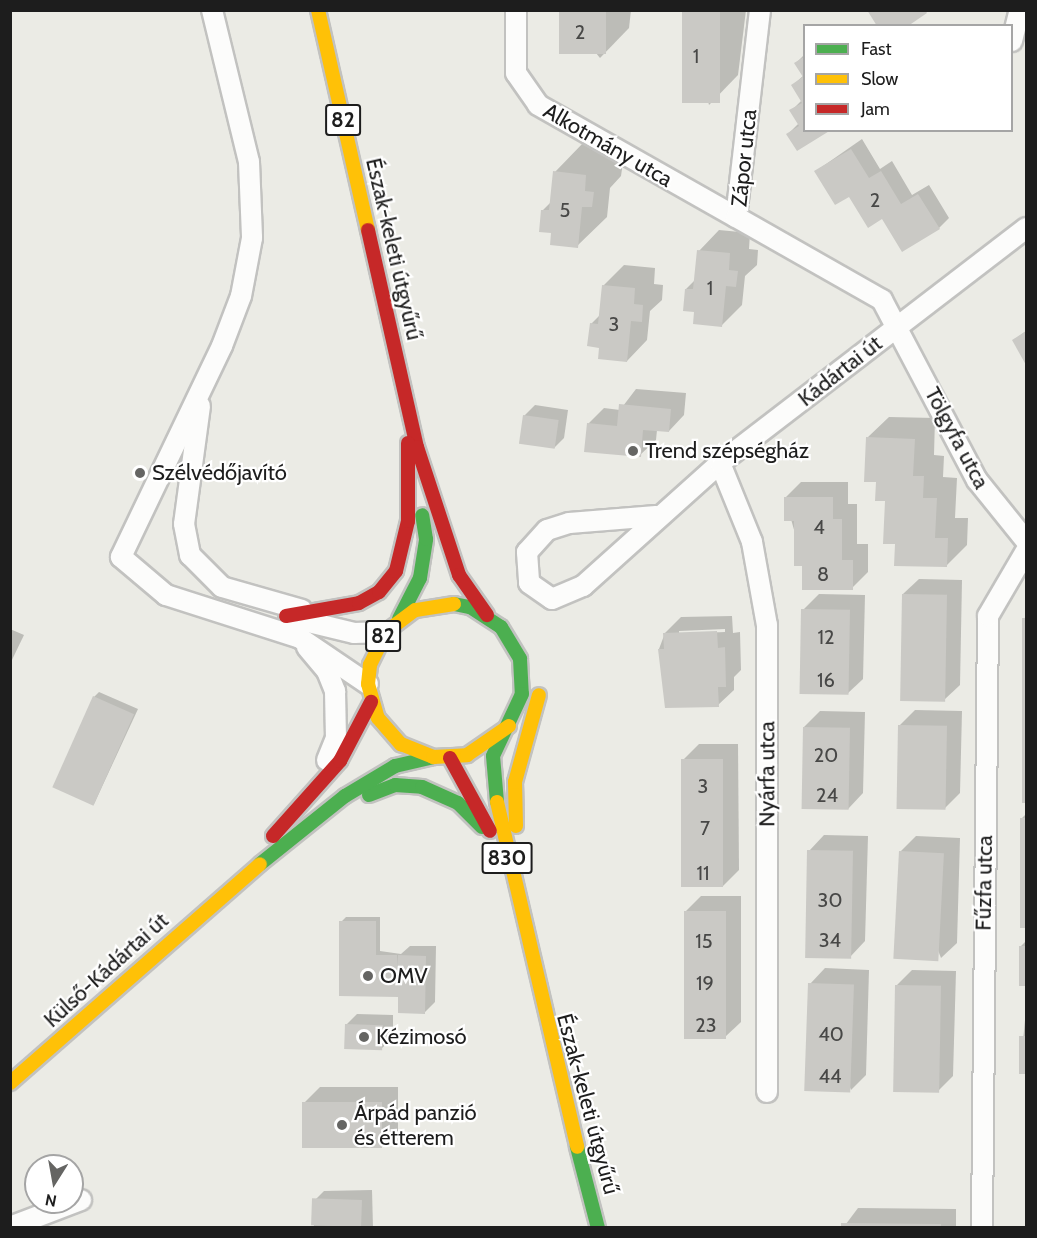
<!DOCTYPE html>
<meta charset="utf-8">
<style>
body{margin:0}
#map{position:relative;width:1037px;height:1238px;overflow:hidden;background:#ebebe5;font-family:Cabin,sans-serif}
div>[style]{position:absolute}
[style*='--x']{left:calc(var(--x)*1px);top:calc(var(--y)*1px);width:calc(var(--w)*1px);rotate:calc(var(--a)*1deg)}
.shadow>*{inset:0;background:#0003}
.building>*{inset:0;background:#cac9c5;transform-origin:0 0}
.roads{filter:drop-shadow(2px 0 #c2c2c0) drop-shadow(-2px 0 #c2c2c0) drop-shadow(0 2px #c2c2c0) drop-shadow(0 -2px #c2c2c0)}
.street>*{height:20px;margin:-10px;padding:0 10px;transform-origin:10px;border-radius:10px;background:#fcfcfb}
.fast>*{height:14px;margin:-7px;padding:0 7px;transform-origin:7px;border-radius:7px;background:#4caf50}
.slow>*{height:14px;margin:-7px;padding:0 7px;transform-origin:7px;border-radius:7px;background:#ffc107}
.jam>*{height:14px;margin:-7px;padding:0 7px;transform-origin:7px;border-radius:7px;background:#c62828}
.dots>*{width:16px;height:16px;translate:-50% -50%;box-sizing:border-box;border:3px solid #fff;border-radius:50%}
span{translate:-50% -50%;white-space:nowrap;text-align:center;line-height:1.15;-webkit-text-stroke:4.5px #fff;paint-order:stroke}
.number-label{font-size:20px;color:#484847}
.number-label span{-webkit-text-stroke-width:0}
.shield-label span{padding:2px 4px;background:#fff;border:2px solid;border-radius:4px;-webkit-text-stroke-width:0}
.shield-label{font-size:21px;color:#1d1d1d;font-weight:700}
.street-label{font-size:22px;color:#1d1d1d}
.poi-label{font-size:22px;color:#1d1d1d}
.left{translate:0 -50%;text-align:left}
.frame{position:absolute;inset:0;border:12px solid #1d1d1d;pointer-events:none}
.legend{position:absolute;left:803px;top:24px;width:210px;height:108px;box-sizing:border-box;background:#fff;border:2px solid #a5a5a5;margin:0;padding:8px 10px;list-style:none;font-size:18px;color:#1d1d1d}
.legend li{display:flex;align-items:center;gap:12px;height:30px}
.legend b{width:30px;border:2px solid #a5a5a5}
.north{position:absolute;left:24px;top:1154px;width:60px;height:60px;box-sizing:border-box;background:#fff;border:2px solid #a5a5a5;border-radius:50%;rotate:191deg;font-size:16px;font-weight:700;line-height:24px;text-align:center;color:#1d1d1d}
.north::after{content:'';display:block;margin:auto;width:21px;height:27px;background:#656563;clip-path:polygon(50% 0,100% 100%,50% 72%,0 100%)}
</style>
<div id="map">
<div class="shadow">
<i style="clip-path:polygon(561px 10px,631px 10px,629px 28px,600px 58px)"></i>
<i style="clip-path:polygon(684px 10px,746px 10px,738px 75px,709px 105px)"></i>
<i style="clip-path:polygon(804px 55px,804px 130px,788px 134px,799px 123px,791px 111px,802px 100px,793px 85px,804px 75px,796px 63px)"></i>
<i style="clip-path:polygon(862px 139px,880px 169px,892px 161px,912px 195px,929px 185px,949px 218px,939px 228px,883px 217px,816px 171px)"></i>
<i style="clip-path:polygon(584px 142px,615px 145px,613px 161px,623px 162px,621px 176px,610px 188px,607px 217px,577px 246px,552px 231px,543px 210px,552px 201px,555px 172px)"></i>
<i style="clip-path:polygon(719px 230px,750px 233px,749px 249px,758px 250px,757px 265px,745px 276px,742px 305px,721px 326px,696px 311px,686px 289px,695px 280px,699px 251px)"></i>
<i style="clip-path:polygon(624px 265px,655px 268px,654px 284px,663px 285px,662px 300px,650px 311px,647px 340px,627px 361px,601px 346px,591px 324px,600px 315px,603px 286px)"></i>
<i style="clip-path:polygon(1026px 331px,1026px 362px,1014px 340px)"></i>
<i style="clip-path:polygon(636px 389px,686px 393px,684px 415px,669px 431px,657px 430px,656px 440px,640px 455px,588px 424px,604px 408px,620px 410px)"></i>
<i style="clip-path:polygon(535px 405px,568px 410px,564px 438px,554px 448px,524px 416px)"></i>
<i style="clip-path:polygon(889px 417px,935px 418px,934px 455px,944px 456px,943px 477px,957px 478px,955px 518px,968px 518px,967px 545px,946px 566px,896px 542px,868px 437px)"></i>
<i style="clip-path:polygon(801px 482px,848px 482px,848px 504px,857px 504px,857px 544px,868px 544px,868px 572px,852px 588px,804px 565px,785px 498px)"></i>
<i style="clip-path:polygon(919px 579px,962px 580px,960px 685px,944px 700px,903px 594px)"></i>
<i style="clip-path:polygon(819px 594px,865px 595px,863px 679px,847px 694px,803px 610px)"></i>
<i style="clip-path:polygon(evenodd,732px 616px,733px 633px,740px 632px,741px 670px,734px 677px,734px 690px,718px 705px,659px 649px,665px 633px,681px 617px,732px 616px,725px 629px,725px 632px,679px 634px,679px 631px,725px 629px)"></i>
<i style="clip-path:polygon(1026px 616px,1026px 802px,1023px 802px,1024px 619px)"></i>
<i style="clip-path:polygon(10px 629px,24px 635px,10px 664px)"></i>
<i style="clip-path:polygon(99px 692px,138px 709px,94px 804px,94px 697px)"></i>
<i style="clip-path:polygon(915px 710px,962px 711px,960px 793px,944px 809px,900px 725px)"></i>
<i style="clip-path:polygon(820px 711px,865px 712px,863px 793px,848px 809px,804px 727px)"></i>
<i style="clip-path:polygon(699px 744px,738px 744px,739px 870px,723px 886px,683px 760px)"></i>
<i style="clip-path:polygon(1026px 814px,1026px 927px,1021px 927px,1022px 818px)"></i>
<i style="clip-path:polygon(824px 835px,868px 836px,865px 941px,850px 957px,809px 851px)"></i>
<i style="clip-path:polygon(916px 836px,960px 838px,957px 943px,941px 958px,900px 852px)"></i>
<i style="clip-path:polygon(701px 896px,741px 896px,741px 1022px,725px 1037px,685px 912px)"></i>
<i style="clip-path:polygon(346px 917px,380px 917px,380px 951px,401px 954px,410px 946px,436px 946px,435px 1002px,425px 1012px,399px 992px,341px 922px)"></i>
<i style="clip-path:polygon(1026px 941px,1026px 985px,1020px 985px,1021px 946px)"></i>
<i style="clip-path:polygon(825px 968px,869px 970px,866px 1075px,851px 1090px,810px 984px)"></i>
<i style="clip-path:polygon(912px 970px,956px 971px,953px 1076px,937px 1092px,897px 985px)"></i>
<i style="clip-path:polygon(1026px 1009px,1026px 1073px,1020px 1073px)"></i>
<i style="clip-path:polygon(357px 1014px,393px 1015px,393px 1038px,382px 1048px,346px 1025px)"></i>
<i style="clip-path:polygon(320px 1087px,398px 1087px,398px 1131px,382px 1147px,304px 1103px)"></i>
<i style="clip-path:polygon(372px 1190px,373px 1228px,314px 1228px,313px 1202px,324px 1191px)"></i>
<i style="clip-path:polygon(858px 1208px,956px 1209px,956px 1228px,843px 1228px)"></i>
</div>
<div class="building">
<i style="left:559px;top:10px;width:47px;height:44px"></i>
<i style="left:682px;top:10px;width:38px;height:93px"></i>
<i style="clip-path:polygon(867px 10px,925px 10px,927px 13px,908px 26px,877px 26px)"></i>
<i style="clip-path:polygon(804px 57px,804px 130px,831px 130px,797px 151px,786px 134px,799px 126px,789px 110px,802px 103px,791px 85px,803px 77px,794px 63px)"></i>
<i style="clip-path:polygon(851px 149px,869px 178px,881px 171px,901px 204px,918px 194px,940px 229px,902px 252px,882px 219px,868px 228px,849px 197px,835px 205px,814px 171px)"></i>
<i style="clip-path:polygon(553px 171px,586px 175px,585px 191px,594px 192px,592px 207px,582px 207px,578px 248px,550px 245px,551px 233px,539px 232px,541px 210px,549px 210px)"></i>
<i style="clip-path:polygon(697px 250px,730px 253px,729px 270px,738px 271px,736px 287px,726px 286px,722px 327px,693px 324px,694px 312px,683px 311px,685px 289px,693px 289px)"></i>
<i style="clip-path:polygon(602px 285px,635px 288px,634px 304px,643px 305px,642px 322px,631px 321px,627px 362px,598px 359px,599px 348px,587px 346px,590px 323px,598px 324px)"></i>
<i style="clip-path:polygon(1026px 331px,1026px 365px,1012px 340px)"></i>
<i style="clip-path:polygon(619px 404px,671px 409px,669px 432px,643px 430px,641px 457px,584px 452px,587px 423px,617px 426px)"></i>
<i style="left:523px;top:415px;width:36px;height:29px;rotate:8deg"></i>
<i style="clip-path:polygon(866px 437px,915px 439px,913px 476px,924px 476px,923px 498px,937px 498px,935px 538px,948px 538px,947px 567px,894px 566px,895px 544px,883px 544px,885px 501px,875px 501px,876px 482px,864px 482px)"></i>
<i style="clip-path:polygon(784px 497px,833px 497px,833px 519px,842px 519px,842px 560px,853px 560px,853px 590px,802px 590px,802px 566px,794px 566px,794px 521px,784px 521px)"></i>
<i style="left:902px;top:594px;width:45px;height:107px;rotate:1deg"></i>
<i style="left:801px;top:609px;width:49px;height:85px;rotate:1deg"></i>
<i style="left:1022px;top:618px;width:4px;height:185px"></i>
<i style="clip-path:polygon(717px 631px,718px 648px,725px 647px,726px 687px,718px 687px,719px 707px,665px 708px,658px 649px,664px 649px,663px 633px)"></i>
<i style="left:93px;top:696px;width:45px;height:100px;rotate:24deg"></i>
<i style="left:898px;top:725px;width:49px;height:84px;rotate:1deg"></i>
<i style="left:803px;top:727px;width:47px;height:82px;rotate:1deg"></i>
<i style="left:681px;top:759px;width:42px;height:128px"></i>
<i style="left:1020px;top:818px;width:6px;height:110px"></i>
<i style="left:807px;top:850px;width:46px;height:108px;rotate:1deg"></i>
<i style="left:899px;top:851px;width:45px;height:108px;rotate:3deg"></i>
<i style="left:684px;top:911px;width:42px;height:128px"></i>
<i style="clip-path:polygon(339px 921px,376px 921px,376px 955px,397px 955px,397px 967px,398px 955px,426px 956px,425px 1014px,398px 1013px,398px 997px,339px 996px)"></i>
<i style="left:1019px;top:946px;width:7px;height:40px"></i>
<i style="left:808px;top:983px;width:46px;height:108px;rotate:2deg"></i>
<i style="left:895px;top:985px;width:46px;height:107px;rotate:1deg"></i>
<i style="left:345px;top:1024px;width:38px;height:25px;rotate:2deg"></i>
<i style="left:1026px;top:1036px;width:38px;height:7px;rotate:90deg"></i>
<i style="left:302px;top:1102px;width:80px;height:46px"></i>
<i style="left:362px;top:1200px;width:27px;height:50px;rotate:92deg"></i>
<i style="clip-path:polygon(841px 1223px,941px 1224px,941px 1227px,841px 1227px)"></i>
</div>
<div class="roads">
<div class="street">
<i style="--x:212;--y:10;--w:156;--a:76.3"></i>
<i style="--x:249;--y:162;--w:76;--a:87.7"></i>
<i style="--x:252;--y:238;--w:59;--a:100.7"></i>
<i style="--x:241;--y:296;--w:53;--a:110.8"></i>
<i style="--x:222;--y:346;--w:234;--a:115.6"></i>
<i style="--x:121;--y:557;--w:59;--a:40.2"></i>
<i style="--x:166;--y:595;--w:141;--a:17.8"></i>
<i style="--x:300;--y:638;--w:82;--a:34.1"></i>
<i style="--x:516;--y:10;--w:63;--a:90"></i>
<i style="--x:516;--y:73;--w:39;--a:55"></i>
<i style="--x:538;--y:105;--w:227;--a:29.5"></i>
<i style="--x:760;--y:10;--w:208;--a:96.6"></i>
<i style="--x:736;--y:217;--w:168;--a:29.6"></i>
<i style="--x:882;--y:300;--w:204;--a:62.2"></i>
<i style="--x:977;--y:480;--w:78;--a:51.2"></i>
<i style="--x:1012;--y:41;--w:32;--a:-76"></i>
<i style="--x:200;--y:406;--w:119;--a:97.7"></i>
<i style="--x:184;--y:524;--w:32;--a:79"></i>
<i style="--x:190;--y:555;--w:45;--a:45"></i>
<i style="--x:222;--y:587;--w:83;--a:16"></i>
<i style="--x:720;--y:463;--w:85;--a:67.9"></i>
<i style="--x:752;--y:542;--w:84;--a:79.8"></i>
<i style="--x:767;--y:625;--w:467;--a:90"></i>
<i style="--x:656;--y:516;--w:87;--a:175.4"></i>
<i style="--x:569;--y:523;--w:23;--a:162"></i>
<i style="--x:547;--y:530;--w:30;--a:132"></i>
<i style="--x:527;--y:552;--w:31;--a:86"></i>
<i style="--x:529;--y:583;--w:28;--a:35"></i>
<i style="--x:552;--y:599;--w:34;--a:-23"></i>
<i style="--x:583;--y:586;--w:184;--a:-41.9"></i>
<i style="--x:720;--y:463;--w:386;--a:-37.5"></i>
<i style="--x:292;--y:618;--w:64;--a:13.6"></i>
<i style="--x:354;--y:633;--w:32;--a:-2"></i>
<i style="--x:307;--y:647;--w:31;--a:50"></i>
<i style="--x:327;--y:671;--w:22;--a:68"></i>
<i style="--x:335;--y:691;--w:47;--a:88.8"></i>
<i style="--x:336;--y:738;--w:24;--a:112"></i>
<i style="--x:10;--y:1227;--w:76;--a:-20.8"></i>
<i style="--x:982;--y:1228;--w:612;--a:-89.44"></i>
<i style="--x:988;--y:616;--w:75;--a:-59.7"></i>
</div>
<div class="fast">
<i style="--x:454;--y:604;--w:16;--a:11"></i>
<i style="--x:470;--y:607;--w:37;--a:33"></i>
<i style="--x:501;--y:627;--w:37;--a:59"></i>
<i style="--x:520;--y:659;--w:35;--a:87"></i>
<i style="--x:522;--y:694;--w:68;--a:115.1"></i>
<i style="--x:493;--y:756;--w:46;--a:85"></i>
<i style="--x:399;--y:619;--w:46;--a:-62.9"></i>
<i style="--x:420;--y:578;--w:39;--a:-81"></i>
<i style="--x:426;--y:539;--w:24;--a:-99"></i>
<i style="--x:369;--y:795;--w:28;--a:-21"></i>
<i style="--x:395;--y:785;--w:27;--a:4"></i>
<i style="--x:422;--y:787;--w:39;--a:24"></i>
<i style="--x:458;--y:803;--w:34;--a:45"></i>
<i style="--x:260;--y:864;--w:109;--a:-38.7"></i>
<i style="--x:345;--y:796;--w:58;--a:-31"></i>
<i style="--x:395;--y:766;--w:39;--a:-13"></i>
<i style="--x:577;--y:1147;--w:84;--a:75.5"></i>
</div>
<div class="slow">
<i style="--x:318;--y:10;--w:226;--a:77.2"></i>
<i style="--x:454;--y:604;--w:39;--a:171"></i>
<i style="--x:415;--y:610;--w:36;--a:143"></i>
<i style="--x:386;--y:632;--w:37;--a:116"></i>
<i style="--x:370;--y:665;--w:19;--a:96"></i>
<i style="--x:368;--y:684;--w:35;--a:74"></i>
<i style="--x:378;--y:718;--w:35;--a:49"></i>
<i style="--x:401;--y:744;--w:35;--a:22"></i>
<i style="--x:433;--y:757;--w:34;--a:-3"></i>
<i style="--x:467;--y:755;--w:51;--a:-34.6"></i>
<i style="--x:497;--y:802;--w:354;--a:76.9"></i>
<i style="--x:516;--y:826;--w:44;--a:-91.3"></i>
<i style="--x:515;--y:782;--w:90;--a:-74.6"></i>
<i style="--x:10;--y:1083;--w:332;--a:-41.2"></i>
</div>
<div class="jam">
<i style="--x:368;--y:230;--w:222;--a:77.3"></i>
<i style="--x:417;--y:447;--w:135;--a:71.8"></i>
<i style="--x:459;--y:575;--w:49;--a:55"></i>
<i style="--x:286;--y:616;--w:74;--a:-10.1"></i>
<i style="--x:359;--y:603;--w:23;--a:-29"></i>
<i style="--x:379;--y:592;--w:27;--a:-51"></i>
<i style="--x:396;--y:571;--w:51;--a:-76.5"></i>
<i style="--x:408;--y:521;--w:78;--a:-90"></i>
<i style="--x:450;--y:758;--w:83;--a:61.3"></i>
<i style="--x:273;--y:836;--w:101;--a:-48.2"></i>
<i style="--x:340;--y:761;--w:67;--a:-62.3"></i>
</div>
</div>
<div class="dots">
<i style="left:633px;top:451px;background:#656563"></i>
<i style="left:140px;top:473px;background:#656563"></i>
<i style="left:368px;top:976px;background:#656563"></i>
<i style="left:364px;top:1037px;background:#656563"></i>
<i style="left:342px;top:1125px;background:#656563"></i>
</div>
<div class="number-label">
<span style="left:580px;top:32px">2</span>
<span style="left:696px;top:56px">1</span>
<span style="left:875px;top:200px">2</span>
<span style="left:565px;top:210px">5</span>
<span style="left:710px;top:288px">1</span>
<span style="left:614px;top:324px">3</span>
<span style="left:819px;top:527px">4</span>
<span style="left:823px;top:574px">8</span>
<span style="left:826px;top:637px">12</span>
<span style="left:826px;top:680px">16</span>
<span style="left:826px;top:755px">20</span>
<span style="left:703px;top:786px">3</span>
<span style="left:827px;top:795px">24</span>
<span style="left:705px;top:828px">7</span>
<span style="left:703px;top:873px">11</span>
<span style="left:830px;top:900px">30</span>
<span style="left:830px;top:940px">34</span>
<span style="left:704px;top:941px">15</span>
<span style="left:705px;top:983px">19</span>
<span style="left:706px;top:1025px">23</span>
<span style="left:831px;top:1034px">40</span>
<span style="left:830px;top:1076px">44</span>
</div>
<div class="shield-label">
<span style="left:343px;top:120px">82</span>
<span style="left:383px;top:636px">82</span>
<span style="left:507px;top:858px">830</span>
</div>
<div class="street-label">
<span style="left:608px;top:145px;rotate:30deg">Alkotmány utca</span>
<span style="left:744px;top:158px;rotate:-84deg">Zápor utca</span>
<span style="left:394px;top:249px;rotate:77deg">Észak-keleti útgyűrű</span>
<span style="left:840px;top:371px;rotate:-38deg">Kádártai út</span>
<span style="left:957px;top:438px;rotate:62deg">Tölgyfa utca</span>
<span style="left:767px;top:774px;rotate:-90deg">Nyárfa utca</span>
<span style="left:984px;top:883px;rotate:-89deg">Fűzfa utca</span>
<span style="left:106px;top:970px;rotate:-42deg">Külső-Kádártai út</span>
<span style="left:588px;top:1104px;rotate:75deg">Észak-keleti útgyűrű</span>
</div>
<div class="poi-label">
<span class="left" style="left:645px;top:451px">Trend szépségház</span>
<span class="left" style="left:152px;top:473px">Szélvédőjavító</span>
<span class="left" style="left:380px;top:976px">OMV</span>
<span class="left" style="left:376px;top:1037px">Kézimosó</span>
<span class="left" style="left:354px;top:1125px">Árpád panzió<br>és étterem</span>
</div>
<div class="frame"></div>
<ul class="legend">
<li><b style="height:8px;background:#4caf50"></b>Fast</li>
<li><b style="height:8px;background:#ffc107"></b>Slow</li>
<li><b style="height:8px;background:#c62828"></b>Jam</li>
</ul>
<div class="north">N</div>
</div>
